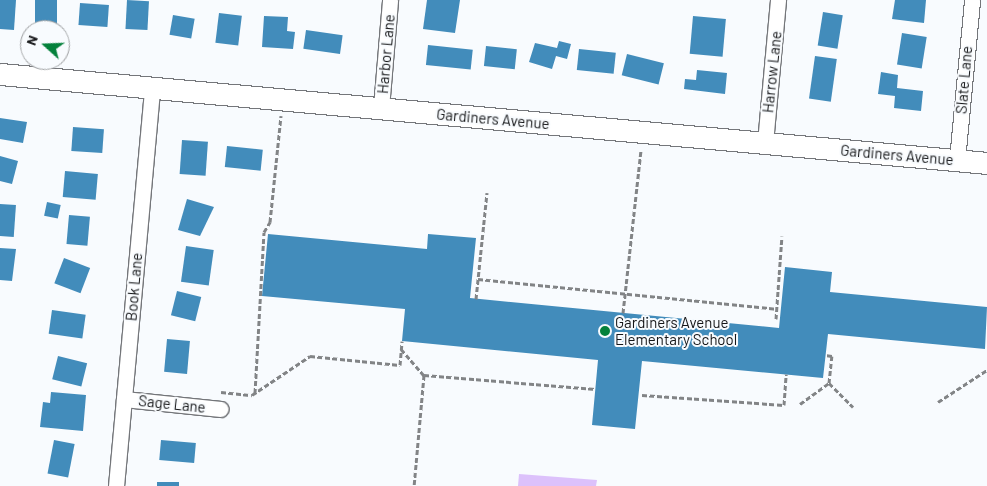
<!DOCTYPE html>
<style>
body{margin:0}
#map{position:relative;width:987px;height:486px;overflow:hidden;background:#f8fbfe;font-family:Barlow,sans-serif}
div>[style]{position:absolute}
[style*='--x']{left:calc(var(--x)*1px);top:calc(var(--y)*1px);width:calc(var(--w)*1px);rotate:calc(var(--a)*1deg)}
.green>*{inset:0;background:#dcc1fb}
.building>*{inset:0;background:#428cbb;transform-origin:0 0}
.path>*{height:3px;margin-top:-1.5px;transform-origin:0;background:repeating-linear-gradient(90deg,#828486 0 5px,transparent 0 7.5px)}
.roads{filter:drop-shadow(1px 0 #74767a) drop-shadow(-1px 0 #74767a) drop-shadow(0 1px #74767a) drop-shadow(0 -1px #74767a)}
.minor>*{height:15px;margin:-7.5px;padding:0 7.5px;transform-origin:7.5px;border-radius:7.5px;background:#fff}
.secondary>*{height:21px;margin:-10.5px;padding:0 10.5px;transform-origin:10.5px;border-radius:10.5px;background:#fff}
.dots>*{width:14px;height:14px;translate:-50% -50%;box-sizing:border-box;border:2px solid #f8fbfe;border-radius:50%}
span{translate:-50% -50%;white-space:nowrap;text-align:center;line-height:1.15;-webkit-text-stroke:4px #f8fbfe;paint-order:stroke}
.street-label{font-size:15px;color:#161719}
.poi-label{font-size:15px;color:#161719}
.left{translate:0 -50%;text-align:left}
.north{position:absolute;left:20px;top:20px;width:50px;height:50px;box-sizing:border-box;background:#f8fbfe;border:1px solid #9ea0a2;border-radius:50%;rotate:290deg;font-size:14px;font-weight:700;line-height:20px;text-align:center;color:#161719}
.north::after{content:'';display:block;margin:auto;width:18px;height:22px;background:#04813b;clip-path:polygon(50% 0,100% 100%,50% 72%,0 100%)}
</style>
<div id="map">
<div class="green">
<i style="clip-path:polygon(519px 474px,597px 480px,596px 486px,518px 486px)"></i>
</div>
<div class="building">
<i style="clip-path:polygon(0 0,16px 0,14px 30px,0 29px)"></i>
<i style="left:35px;top:0;width:22px;height:28px"></i>
<i style="left:127px;top:0;width:22px;height:29px;rotate:3deg"></i>
<i style="clip-path:polygon(427px 0,460px 0,455px 33px,423px 29px)"></i>
<i style="clip-path:polygon(895px 0,926px 0,924px 23px,892px 19px)"></i>
<i style="left:80px;top:3px;width:29px;height:22px;rotate:4deg"></i>
<i style="left:823px;top:12px;width:20px;height:34px;rotate:9deg"></i>
<i style="left:219px;top:13px;width:23px;height:30px;rotate:7deg"></i>
<i style="left:173px;top:15px;width:22px;height:20px;rotate:10deg"></i>
<i style="clip-path:polygon(264px 16px,288px 17px,287px 31px,295px 32px,293px 49px,262px 47px)"></i>
<i style="left:693px;top:16px;width:33px;height:38px;rotate:5deg"></i>
<i style="left:306px;top:30px;width:37px;height:19px;rotate:8deg"></i>
<i style="left:902px;top:33px;width:25px;height:32px;rotate:9deg"></i>
<i style="clip-path:polygon(559px 41px,571px 44px,567px 59px,556px 56px,552px 69px,529px 62px,535px 43px,557px 48px)"></i>
<i style="left:428px;top:45px;width:45px;height:20px;rotate:6deg"></i>
<i style="left:486px;top:46px;width:31px;height:20px;rotate:6deg"></i>
<i style="left:579px;top:49px;width:37px;height:21px;rotate:6deg"></i>
<i style="left:627px;top:54px;width:38px;height:22px;rotate:14deg"></i>
<i style="left:815px;top:56px;width:22px;height:43px;rotate:8deg"></i>
<i style="clip-path:polygon(697px 70px,727px 73px,725px 94px,684px 89px,685px 79px,696px 80px)"></i>
<i style="clip-path:polygon(881px 72px,898px 75px,897px 88px,923px 91px,921px 111px,894px 108px,895px 96px,878px 94px)"></i>
<i style="clip-path:polygon(0 118px,27px 122px,23px 143px,0 139px)"></i>
<i style="left:73px;top:127px;width:31px;height:24px;rotate:4deg"></i>
<i style="left:182px;top:140px;width:26px;height:34px;rotate:4deg"></i>
<i style="left:227px;top:146px;width:36px;height:21px;rotate:6deg"></i>
<i style="clip-path:polygon(0 156px,18px 161px,12px 184px,0 181px)"></i>
<i style="left:65px;top:171px;width:33px;height:26px;rotate:5deg"></i>
<i style="clip-path:polygon(187px 199px,214px 207px,200px 236px,178px 230px)"></i>
<i style="left:47px;top:202px;width:14px;height:14px;rotate:12deg"></i>
<i style="left:0;top:204px;width:16px;height:32px;rotate:4deg"></i>
<i style="left:69px;top:215px;width:21px;height:29px;rotate:5deg"></i>
<i style="clip-path:polygon(268px 234px,427px 249px,428px 234px,476px 238px,470px 298px,779px 328px,785px 267px,832px 272px,830px 292px,987px 307px,985px 349px,828px 334px,823px 378px,642px 361px,635px 429px,592px 425px,598px 360px,402px 341px,405px 309px,262px 296px)"></i>
<i style="left:186px;top:246px;width:28px;height:36px;rotate:8deg"></i>
<i style="clip-path:polygon(0 248px,16px 249px,12px 281px,0 280px)"></i>
<i style="left:64px;top:258px;width:28px;height:27px;rotate:21deg"></i>
<i style="left:177px;top:291px;width:25px;height:25px;rotate:14deg"></i>
<i style="left:52px;top:310px;width:34px;height:24px;rotate:8deg"></i>
<i style="left:167px;top:339px;width:23px;height:33px;rotate:5deg"></i>
<i style="left:58px;top:356px;width:30px;height:24px;rotate:14deg"></i>
<i style="clip-path:polygon(51px 392px,86px 395px,83px 431px,40px 427px,43px 402px,50px 403px)"></i>
<i style="left:54px;top:440px;width:21px;height:34px;rotate:11deg"></i>
<i style="left:161px;top:440px;width:35px;height:20px;rotate:5deg"></i>
<i style="left:157px;top:482px;width:22px;height:4px"></i>
</div>
<div class="path">
<i style="--x:478;--y:279;--w:301;--a:5.7"></i>
<i style="--x:476;--y:299;--w:107;--a:-84.1"></i>
<i style="--x:623;--y:313;--w:164;--a:-83.7"></i>
<i style="--x:776;--y:319;--w:83;--a:-85.9"></i>
<i style="--x:401;--y:349;--w:35;--a:49"></i>
<i style="--x:424;--y:375;--w:111;--a:95.1"></i>
<i style="--x:424;--y:375;--w:172;--a:4.7"></i>
<i style="--x:829;--y:383;--w:34;--a:45"></i>
<i style="--x:221;--y:392;--w:31;--a:6"></i>
<i style="--x:252;--y:395;--w:70;--a:-33.9"></i>
<i style="--x:310;--y:356;--w:90;--a:5.7"></i>
<i style="--x:400;--y:365;--w:24;--a:-85"></i>
<i style="--x:255;--y:393;--w:161;--a:-86.8"></i>
<i style="--x:264;--y:232;--w:12;--a:-59"></i>
<i style="--x:270;--y:222;--w:107;--a:-84.1"></i>
<i style="--x:642;--y:395;--w:142;--a:4"></i>
<i style="--x:784;--y:405;--w:31;--a:-86"></i>
<i style="--x:938;--y:402;--w:59;--a:-33.1"></i>
<i style="--x:800;--y:404;--w:36;--a:-36"></i>
<i style="--x:829;--y:383;--w:27;--a:-84"></i>
<i style="--x:832;--y:356;--w:7;--a:-172"></i>
</div>
<div class="roads">
<div class="minor">
<i style="--x:381;--y:108;--w:108;--a:-85.2"></i>
<i style="--x:765;--y:143;--w:144;--a:-84.8"></i>
<i style="--x:957;--y:160;--w:161;--a:-84.6"></i>
<i style="--x:124;--y:399;--w:97;--a:5.9"></i>
<i style="--x:116;--y:486;--w:400;--a:-84.8"></i>
</div>
<div class="secondary">
<i style="--x:0;--y:74;--w:991;--a:5.15"></i>
</div>
</div>
<div class="dots">
<i style="left:605px;top:331px;background:#04813b"></i>
</div>
<div class="street-label">
<span style="left:386px;top:54px;rotate:-85deg">Harbor Lane</span>
<span style="left:772px;top:72px;rotate:-84deg">Harrow Lane</span>
<span style="left:964px;top:80px;rotate:-85deg">Slate Lane</span>
<span style="left:493px;top:119px;rotate:5deg">Gardiners Avenue</span>
<span style="left:897px;top:155px;rotate:5deg">Gardiners Avenue</span>
<span style="left:134px;top:287px;rotate:-85deg">Book Lane</span>
<span style="left:172px;top:404px;rotate:6deg">Sage Lane</span>
</div>
<div class="poi-label">
<span class="left" style="left:615px;top:331px">Gardiners Avenue<br>Elementary School</span>
</div>
<div class="north">N</div>
</div>
